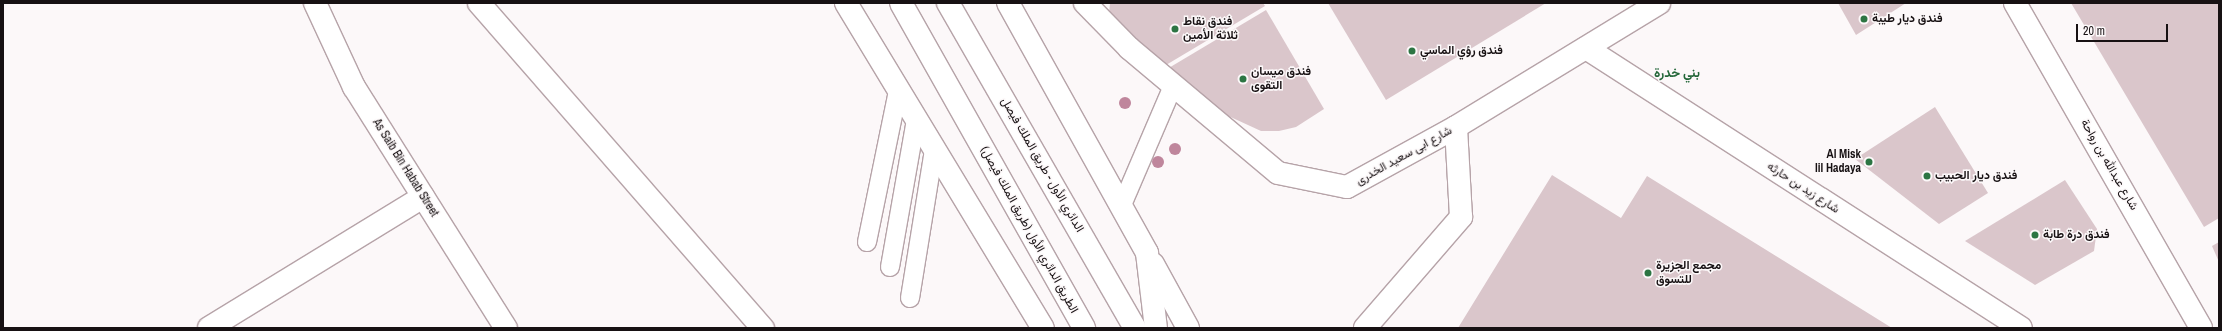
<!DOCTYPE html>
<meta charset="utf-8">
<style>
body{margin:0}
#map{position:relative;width:2222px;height:331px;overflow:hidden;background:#fcf8f9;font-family:"Archivo Narrow",Vazirmatn,sans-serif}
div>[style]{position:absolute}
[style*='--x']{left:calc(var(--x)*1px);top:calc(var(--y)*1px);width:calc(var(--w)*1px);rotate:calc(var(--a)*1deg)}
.building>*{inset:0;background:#dac6cb}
.roads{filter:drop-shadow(1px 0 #b6a3a8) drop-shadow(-1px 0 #b6a3a8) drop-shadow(0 1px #b6a3a8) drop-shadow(0 -1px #b6a3a8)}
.service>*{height:18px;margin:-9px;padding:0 9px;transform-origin:9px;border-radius:9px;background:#fff}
.pedestrian>*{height:22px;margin:-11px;padding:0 11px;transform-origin:11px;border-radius:11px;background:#fff}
.minor>*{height:22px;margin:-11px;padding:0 11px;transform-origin:11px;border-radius:11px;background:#fff}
.secondary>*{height:22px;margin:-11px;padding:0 11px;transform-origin:11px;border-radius:11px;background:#fff}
.trunk>*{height:22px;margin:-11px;padding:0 11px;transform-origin:11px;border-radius:11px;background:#fff}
.trees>*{width:12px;height:12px;margin:-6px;border-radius:50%;background:#bf869c}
.dots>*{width:11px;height:11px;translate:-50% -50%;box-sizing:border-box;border:2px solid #fcf8f9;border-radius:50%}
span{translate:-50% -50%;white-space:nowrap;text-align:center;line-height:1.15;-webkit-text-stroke:3px #fcf8f9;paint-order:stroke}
.poi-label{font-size:12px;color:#171113;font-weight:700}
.left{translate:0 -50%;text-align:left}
.right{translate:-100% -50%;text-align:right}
.street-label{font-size:12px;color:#171113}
.neighbourhood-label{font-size:13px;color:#236638;font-weight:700}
.frame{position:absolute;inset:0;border:4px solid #171113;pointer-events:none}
.scale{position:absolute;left:2076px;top:24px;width:92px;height:18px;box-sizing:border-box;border:2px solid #171113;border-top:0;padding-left:5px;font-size:12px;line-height:14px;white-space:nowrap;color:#171113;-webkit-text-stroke:3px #fcf8f9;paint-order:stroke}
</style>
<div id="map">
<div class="building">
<i style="clip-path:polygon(1110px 3px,1263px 3px,1265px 6px,1166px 65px,1138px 45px,1109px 14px)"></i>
<i style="clip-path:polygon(1328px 3px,1546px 3px,1386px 100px)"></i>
<i style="clip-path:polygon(1838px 3px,1906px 3px,1856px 35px)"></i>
<i style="clip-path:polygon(2071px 3px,2219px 3px,2219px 218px,2204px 227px)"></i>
<i style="clip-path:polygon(1266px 10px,1324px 109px,1296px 127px,1279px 131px,1261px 131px,1224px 114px,1167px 69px)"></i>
<i style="clip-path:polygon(1935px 107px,1988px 193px,1939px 224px,1855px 159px)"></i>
<i style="clip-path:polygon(1552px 175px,1621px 218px,1647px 176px,1892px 328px,1458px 328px)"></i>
<i style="clip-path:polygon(2065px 180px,2097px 229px,2094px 251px,2035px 285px,1965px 241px)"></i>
<i style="clip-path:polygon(2219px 242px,2219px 262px,2212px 246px)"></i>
</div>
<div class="roads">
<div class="service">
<i style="--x:1122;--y:205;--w:129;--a:-66.8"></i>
<i style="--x:867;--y:242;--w:154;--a:-78.4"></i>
<i style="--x:890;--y:267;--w:149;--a:-80"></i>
<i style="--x:910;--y:298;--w:150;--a:-80.8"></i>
</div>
<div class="pedestrian">
<i style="--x:1365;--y:328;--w:147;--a:-49.1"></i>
<i style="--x:1461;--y:217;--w:90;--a:-93.2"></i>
</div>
<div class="minor">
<i style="--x:479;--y:3;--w:432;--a:48.9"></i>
<i style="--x:1085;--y:3;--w:63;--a:45.6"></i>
<i style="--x:1129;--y:48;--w:194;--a:40"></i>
<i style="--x:1278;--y:173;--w:70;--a:11.5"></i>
<i style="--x:1347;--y:187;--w:124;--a:-28.8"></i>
<i style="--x:1456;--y:127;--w:238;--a:-31.4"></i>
<i style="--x:2015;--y:3;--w:374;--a:60.2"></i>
<i style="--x:1586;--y:48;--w:517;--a:32.77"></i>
<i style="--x:209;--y:328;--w:251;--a:-31.5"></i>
</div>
<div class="secondary">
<i style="--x:315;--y:3;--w:93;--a:65.1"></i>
<i style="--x:354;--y:87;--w:285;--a:57.8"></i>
<i style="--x:846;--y:3;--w:380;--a:58.8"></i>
<i style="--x:1008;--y:3;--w:286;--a:60.9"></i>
<i style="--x:1147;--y:253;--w:76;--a:83.2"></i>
<i style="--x:1153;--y:264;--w:73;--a:61.3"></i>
</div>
<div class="trunk">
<i style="--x:901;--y:3;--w:373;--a:60.6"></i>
<i style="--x:948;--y:3;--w:375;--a:60.1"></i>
</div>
</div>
<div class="trees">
<i style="left:1125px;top:103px"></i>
<i style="left:1175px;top:149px"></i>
<i style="left:1158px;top:162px"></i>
</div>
<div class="dots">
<i style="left:1864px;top:19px;background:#2c7543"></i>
<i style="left:1175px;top:29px;background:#2c7543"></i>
<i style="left:1412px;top:51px;background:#2c7543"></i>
<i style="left:1243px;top:79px;background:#2c7543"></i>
<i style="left:1869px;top:162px;background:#2c7543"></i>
<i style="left:1927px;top:176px;background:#2c7543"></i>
<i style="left:2035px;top:235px;background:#2c7543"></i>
<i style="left:1648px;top:273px;background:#2c7543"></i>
</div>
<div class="poi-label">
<span class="left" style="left:1872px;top:19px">فندق ديار طيبة</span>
<span class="left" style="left:1183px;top:29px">فندق نقاط<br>ثلاثة الأمين</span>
<span class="left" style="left:1420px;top:51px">فندق رؤي الماسي</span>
<span class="left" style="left:1251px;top:79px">فندق ميسان<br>التقوى</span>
<span class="right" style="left:1861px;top:162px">Al Misk<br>lil Hadaya</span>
<span class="left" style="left:1935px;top:176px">فندق ديار الحبيب</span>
<span class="left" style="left:2043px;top:235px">فندق درة طابة</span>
<span class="left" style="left:1656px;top:273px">مجمع الجزيرة<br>للتسوق</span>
</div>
<div class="street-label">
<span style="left:1404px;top:156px;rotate:-29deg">شارع ابى سعيد الخدرى</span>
<span style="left:1042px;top:165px;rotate:60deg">الدائري الأول - طريق الملك فيصل</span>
<span style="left:2109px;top:165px;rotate:60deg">شارع عبدالله بن رواحة</span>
<span style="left:405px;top:168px;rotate:58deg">As Saib Bin Habab Street</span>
<span style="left:1803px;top:188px;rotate:33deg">شارع زيد بن حارثه</span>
<span style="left:1029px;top:230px;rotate:61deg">الطريق الدائري الأول (طريق الملك فيصل)</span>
</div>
<div class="neighbourhood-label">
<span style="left:1677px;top:73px">بني خدرة</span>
</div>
<div class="frame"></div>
<div class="scale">20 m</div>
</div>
